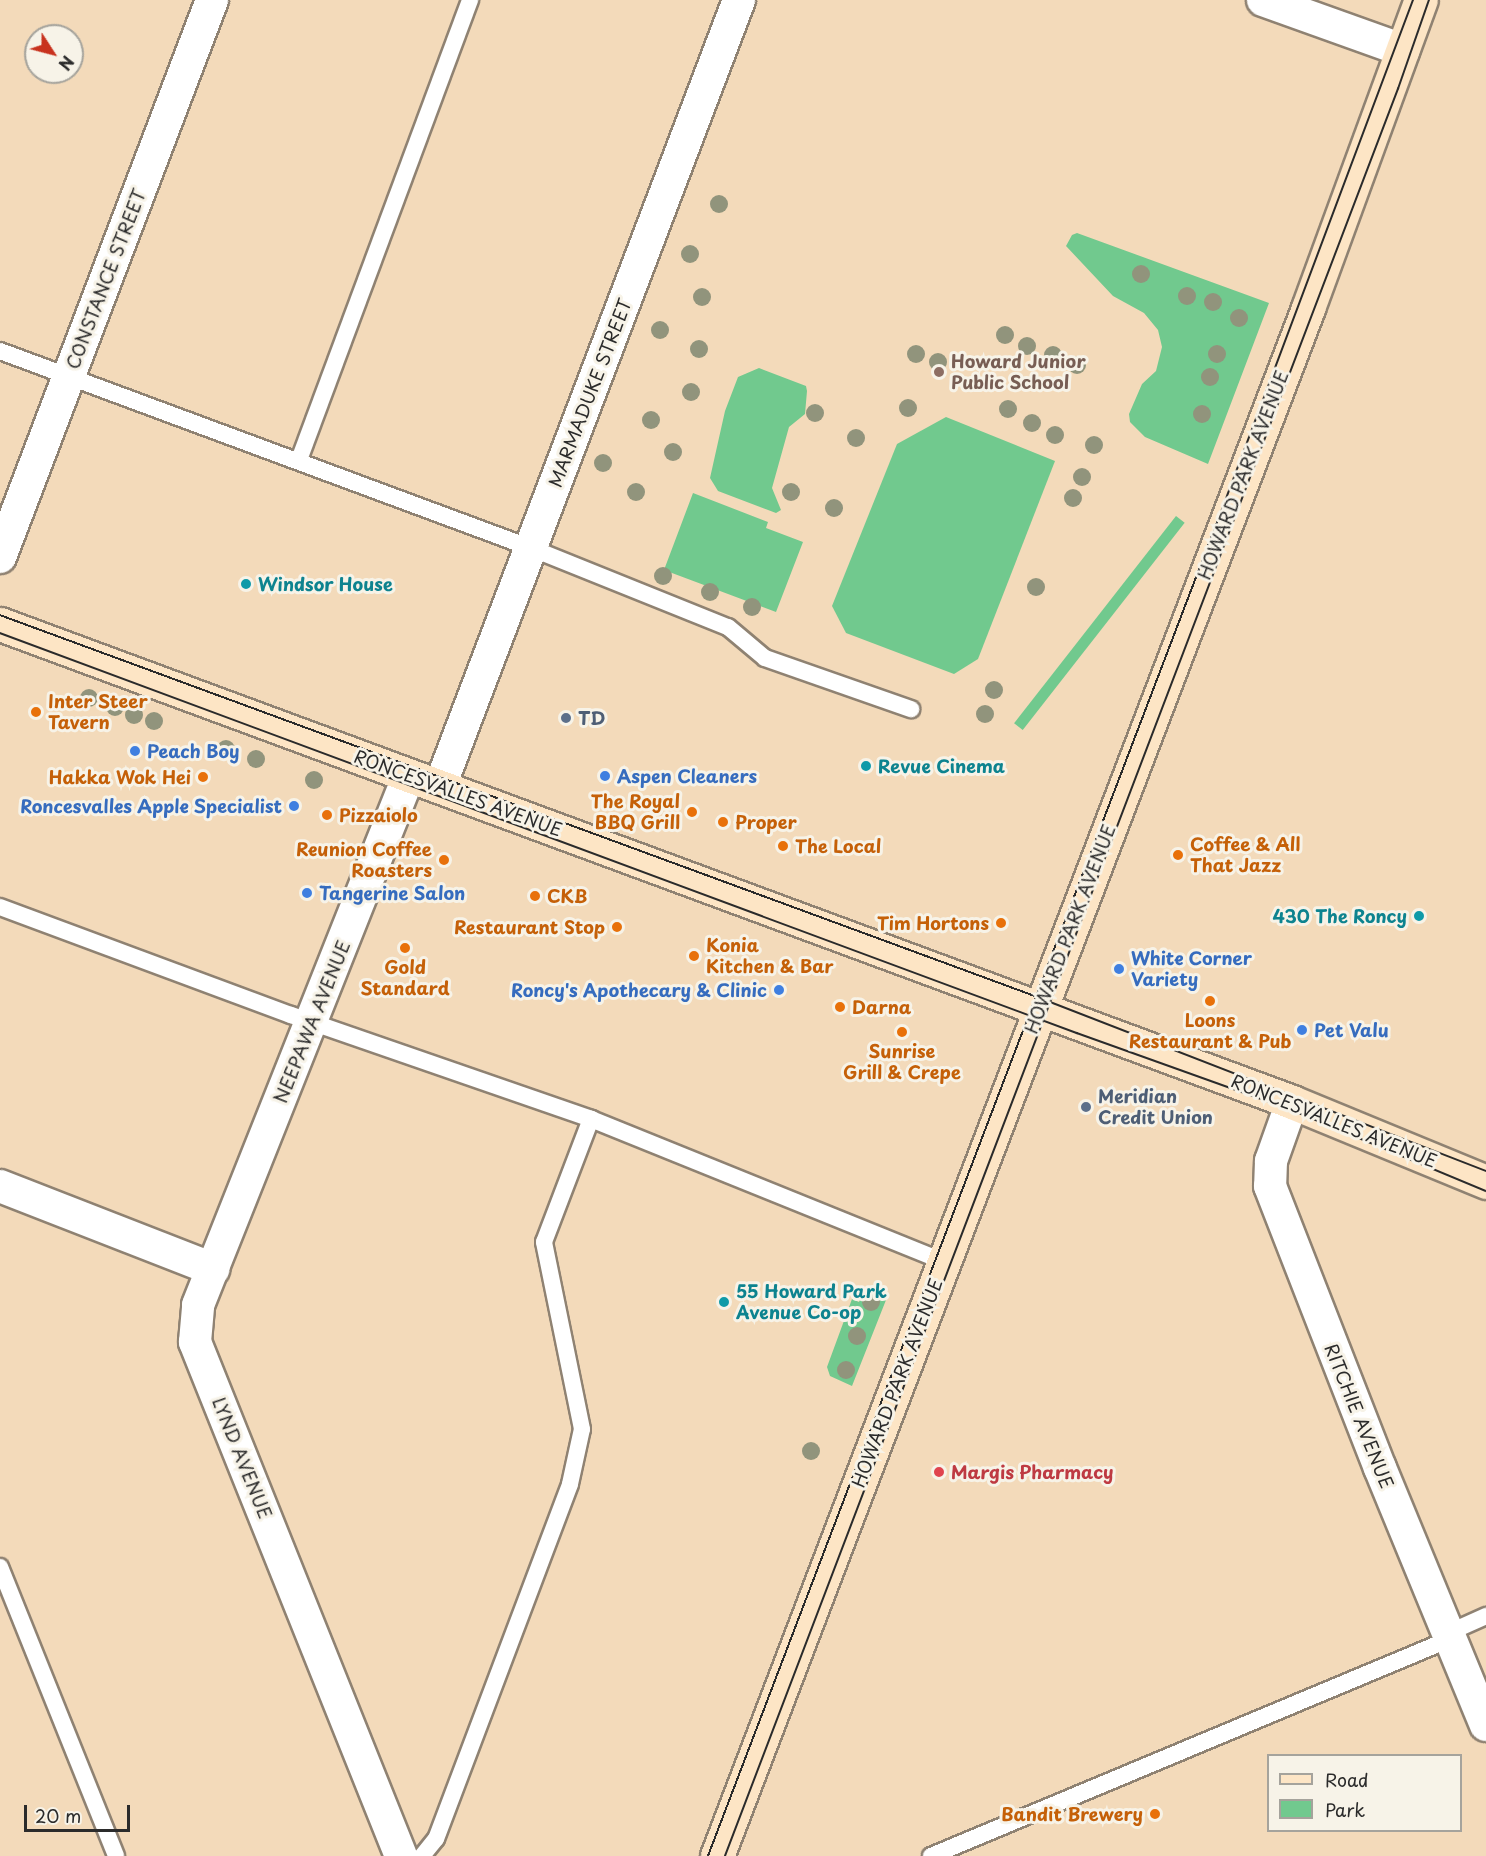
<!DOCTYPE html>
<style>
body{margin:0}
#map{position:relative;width:1486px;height:1856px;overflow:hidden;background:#f3daba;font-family:"Playpen Sans",sans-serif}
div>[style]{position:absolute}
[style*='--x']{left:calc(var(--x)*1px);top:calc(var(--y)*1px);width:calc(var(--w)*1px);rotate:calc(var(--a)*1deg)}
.green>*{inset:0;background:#71c98e;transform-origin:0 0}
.roads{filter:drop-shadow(2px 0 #8f8272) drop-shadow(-2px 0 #8f8272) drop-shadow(0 2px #8f8272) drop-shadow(0 -2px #8f8272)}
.lane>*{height:16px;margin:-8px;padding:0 8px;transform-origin:8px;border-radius:8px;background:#fff}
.street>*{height:32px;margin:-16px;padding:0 16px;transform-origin:16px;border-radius:16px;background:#fff}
.secondary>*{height:33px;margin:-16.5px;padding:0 16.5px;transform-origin:16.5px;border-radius:16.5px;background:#fde5c5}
.tram>*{height:1.5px;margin:-0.75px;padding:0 0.75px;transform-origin:0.75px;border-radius:0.75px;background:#2b2b2b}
.trees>*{width:18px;height:18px;margin:-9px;border-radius:50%;background:#91947c}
.dots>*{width:16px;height:16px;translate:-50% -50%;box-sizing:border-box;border:3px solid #f7f3e8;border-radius:50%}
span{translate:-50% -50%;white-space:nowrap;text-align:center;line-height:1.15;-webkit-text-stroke:6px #f7f3e8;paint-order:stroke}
.street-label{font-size:18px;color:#2b2b2b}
.education-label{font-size:18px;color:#785e54;font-weight:700}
.left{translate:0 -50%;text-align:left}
.culture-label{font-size:18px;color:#0d838f;font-weight:700}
.right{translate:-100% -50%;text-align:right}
.food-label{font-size:18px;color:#c56008;font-weight:700}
.service-label{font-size:18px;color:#4e5e75;font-weight:700}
.shop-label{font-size:18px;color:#366cbe;font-weight:700}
.health-label{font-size:18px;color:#be3a42;font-weight:700}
.legend{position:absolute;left:1267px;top:1754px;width:195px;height:78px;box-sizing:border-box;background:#f7f3e8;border:2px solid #a5a39c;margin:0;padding:8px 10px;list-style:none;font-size:18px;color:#2b2b2b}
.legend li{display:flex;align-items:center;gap:12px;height:30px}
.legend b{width:30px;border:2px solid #a5a39c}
.north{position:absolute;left:24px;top:24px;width:60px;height:60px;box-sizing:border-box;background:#f7f3e8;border:2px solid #a5a39c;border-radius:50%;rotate:126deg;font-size:16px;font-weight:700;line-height:24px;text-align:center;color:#2b2b2b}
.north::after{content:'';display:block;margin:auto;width:21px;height:27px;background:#c8321e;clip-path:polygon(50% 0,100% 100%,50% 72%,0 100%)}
.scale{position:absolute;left:24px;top:1805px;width:106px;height:27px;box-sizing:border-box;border:3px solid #2b2b2b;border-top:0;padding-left:8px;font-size:18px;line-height:21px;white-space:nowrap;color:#2b2b2b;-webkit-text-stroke:4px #f7f3e8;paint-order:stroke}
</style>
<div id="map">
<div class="green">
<i style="clip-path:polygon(1077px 233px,1269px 303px,1208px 464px,1145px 437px,1130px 422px,1129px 414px,1142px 384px,1156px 371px,1162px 347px,1158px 330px,1144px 313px,1113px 296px,1066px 246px,1072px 235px)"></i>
<i style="clip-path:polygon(759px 368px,806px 386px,807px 391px,805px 414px,789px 427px,772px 488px,781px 510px,776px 513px,718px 491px,710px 478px,725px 411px,738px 377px)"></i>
<i style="clip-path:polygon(946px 417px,1055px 461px,978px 659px,954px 674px,846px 633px,832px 606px,897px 444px)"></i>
<i style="clip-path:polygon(693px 493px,768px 522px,766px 528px,803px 542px,776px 612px,664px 570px)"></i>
<i style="left:1176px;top:516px;width:11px;height:263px;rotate:38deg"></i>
<i style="clip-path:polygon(869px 1294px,886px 1300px,852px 1386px,830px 1376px,827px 1367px,852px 1299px,859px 1302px,861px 1297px)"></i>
</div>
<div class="roads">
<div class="lane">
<i style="--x:0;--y:351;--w:566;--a:20.35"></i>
<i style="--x:531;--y:548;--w:212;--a:21.9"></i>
<i style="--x:728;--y:627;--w:48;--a:40"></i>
<i style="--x:765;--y:658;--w:155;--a:19.3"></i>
<i style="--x:299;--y:460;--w:491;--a:-69.6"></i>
<i style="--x:0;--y:907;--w:310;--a:20.4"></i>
<i style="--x:291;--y:1015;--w:318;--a:19.1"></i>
<i style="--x:591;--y:1119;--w:380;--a:22"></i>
<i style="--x:0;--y:1567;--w:311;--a:68.1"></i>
<i style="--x:1448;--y:1633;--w:42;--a:-24.1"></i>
<i style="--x:422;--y:1856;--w:22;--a:-51"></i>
<i style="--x:436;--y:1839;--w:379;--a:-69.3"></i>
<i style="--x:570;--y:1484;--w:56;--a:-77.7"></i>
<i style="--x:582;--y:1429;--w:191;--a:-101.5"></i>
<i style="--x:544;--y:1242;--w:132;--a:-69.1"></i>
<i style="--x:931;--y:1856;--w:563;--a:-22.69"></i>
</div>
<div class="street">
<i style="--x:1263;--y:0;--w:149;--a:19.7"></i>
<i style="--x:0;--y:557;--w:596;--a:-69.16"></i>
<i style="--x:440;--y:786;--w:841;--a:-69.17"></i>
<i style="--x:1292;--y:1102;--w:63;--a:109.6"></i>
<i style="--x:1271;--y:1161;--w:25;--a:92"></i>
<i style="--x:1270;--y:1186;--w:303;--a:68.7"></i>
<i style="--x:1380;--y:1468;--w:278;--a:67.6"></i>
<i style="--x:0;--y:1186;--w:229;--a:21.3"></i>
<i style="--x:401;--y:1856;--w:554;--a:-111.84"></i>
<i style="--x:195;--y:1342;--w:37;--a:-85"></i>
<i style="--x:198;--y:1305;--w:570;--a:-68.29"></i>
</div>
<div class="secondary">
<i style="--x:0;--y:624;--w:1378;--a:20.3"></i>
<i style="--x:1292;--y:1102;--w:210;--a:22.4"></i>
<i style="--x:717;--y:1856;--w:1657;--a:-69.1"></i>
<i style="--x:1308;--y:308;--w:328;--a:-69.9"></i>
</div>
</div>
<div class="tram">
<i style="--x:0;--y:615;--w:1103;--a:20.21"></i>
<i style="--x:1035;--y:996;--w:484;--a:21.2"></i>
<i style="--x:0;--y:633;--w:1149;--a:20.38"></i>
<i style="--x:1077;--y:1033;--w:225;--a:19.7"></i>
<i style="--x:1289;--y:1109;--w:213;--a:22.6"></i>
<i style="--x:708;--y:1856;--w:1430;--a:-69.11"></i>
<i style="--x:1218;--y:520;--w:555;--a:-69.44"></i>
<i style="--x:725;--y:1856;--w:1891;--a:-69.15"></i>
<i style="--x:1398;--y:89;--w:94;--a:-70.8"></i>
</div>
<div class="trees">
<i style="left:719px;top:204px"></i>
<i style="left:690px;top:254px"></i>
<i style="left:1141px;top:274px"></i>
<i style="left:1187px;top:296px"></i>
<i style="left:702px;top:297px"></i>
<i style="left:1213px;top:302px"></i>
<i style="left:1239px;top:318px"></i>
<i style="left:660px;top:330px"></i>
<i style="left:1005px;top:335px"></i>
<i style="left:1027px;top:346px"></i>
<i style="left:699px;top:349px"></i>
<i style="left:916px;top:354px"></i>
<i style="left:1217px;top:354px"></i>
<i style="left:1053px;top:355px"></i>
<i style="left:938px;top:362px"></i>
<i style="left:1077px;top:365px"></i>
<i style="left:1210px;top:377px"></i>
<i style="left:691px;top:392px"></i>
<i style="left:908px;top:408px"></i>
<i style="left:1008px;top:409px"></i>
<i style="left:815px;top:413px"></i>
<i style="left:1202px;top:414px"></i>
<i style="left:651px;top:420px"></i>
<i style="left:1032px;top:423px"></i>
<i style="left:1055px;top:435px"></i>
<i style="left:856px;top:438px"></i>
<i style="left:1094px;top:445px"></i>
<i style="left:673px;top:452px"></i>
<i style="left:603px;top:463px"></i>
<i style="left:1082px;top:477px"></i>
<i style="left:636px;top:492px"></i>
<i style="left:791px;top:492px"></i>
<i style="left:1073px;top:498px"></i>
<i style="left:834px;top:508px"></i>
<i style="left:663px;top:576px"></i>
<i style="left:1036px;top:587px"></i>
<i style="left:710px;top:592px"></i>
<i style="left:752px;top:607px"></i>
<i style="left:994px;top:690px"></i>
<i style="left:89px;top:698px"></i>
<i style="left:115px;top:707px"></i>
<i style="left:985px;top:714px"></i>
<i style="left:134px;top:715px"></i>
<i style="left:154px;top:721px"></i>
<i style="left:226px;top:749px"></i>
<i style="left:256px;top:759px"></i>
<i style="left:314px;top:780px"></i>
<i style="left:871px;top:1302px"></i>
<i style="left:857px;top:1336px"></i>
<i style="left:846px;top:1370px"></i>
<i style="left:811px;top:1451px"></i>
</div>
<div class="dots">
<i style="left:939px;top:372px;background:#8d6e63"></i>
<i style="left:246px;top:584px;background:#0f9aa8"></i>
<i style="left:36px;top:712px;background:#e8710a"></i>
<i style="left:566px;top:718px;background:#5c6f8a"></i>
<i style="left:135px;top:751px;background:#3f7fe0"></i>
<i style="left:866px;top:766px;background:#0f9aa8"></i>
<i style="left:605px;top:776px;background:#3f7fe0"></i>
<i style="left:203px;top:777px;background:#e8710a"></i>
<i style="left:294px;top:806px;background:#3f7fe0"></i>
<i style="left:692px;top:812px;background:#e8710a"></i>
<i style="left:327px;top:815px;background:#e8710a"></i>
<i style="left:723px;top:822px;background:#e8710a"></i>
<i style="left:783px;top:846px;background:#e8710a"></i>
<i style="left:1178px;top:855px;background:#e8710a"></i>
<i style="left:444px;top:860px;background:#e8710a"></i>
<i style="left:307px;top:893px;background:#3f7fe0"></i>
<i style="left:535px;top:896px;background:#e8710a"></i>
<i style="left:1419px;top:916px;background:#0f9aa8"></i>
<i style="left:1001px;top:923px;background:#e8710a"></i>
<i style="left:617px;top:927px;background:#e8710a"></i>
<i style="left:405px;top:948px;background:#e8710a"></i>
<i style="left:694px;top:956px;background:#e8710a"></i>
<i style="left:1119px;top:969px;background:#3f7fe0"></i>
<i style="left:779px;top:990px;background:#3f7fe0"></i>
<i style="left:1210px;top:1001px;background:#e8710a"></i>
<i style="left:840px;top:1007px;background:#e8710a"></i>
<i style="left:1302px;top:1030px;background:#3f7fe0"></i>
<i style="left:902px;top:1032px;background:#e8710a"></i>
<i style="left:1086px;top:1107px;background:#5c6f8a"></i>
<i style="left:724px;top:1302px;background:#0f9aa8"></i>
<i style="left:939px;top:1472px;background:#e0444e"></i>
<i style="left:1155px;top:1814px;background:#e8710a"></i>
</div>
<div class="street-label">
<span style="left:106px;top:279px;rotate:-69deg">CONSTANCE STREET</span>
<span style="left:590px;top:393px;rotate:-69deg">MARMADUKE STREET</span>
<span style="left:1243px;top:475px;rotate:-69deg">HOWARD PARK AVENUE</span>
<span style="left:458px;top:793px;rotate:20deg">RONCESVALLES AVENUE</span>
<span style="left:1070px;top:929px;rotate:-69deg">HOWARD PARK AVENUE</span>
<span style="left:312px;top:1022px;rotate:-68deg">NEEPAWA AVENUE</span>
<span style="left:1334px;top:1121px;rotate:22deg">RONCESVALLES AVENUE</span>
<span style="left:897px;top:1383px;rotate:-69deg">HOWARD PARK AVENUE</span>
<span style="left:1359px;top:1416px;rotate:68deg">RITCHIE AVENUE</span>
<span style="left:242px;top:1458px;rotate:68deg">LYND AVENUE</span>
</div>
<div class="education-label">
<span class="left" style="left:951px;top:372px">Howard Junior<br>Public School</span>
</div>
<div class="culture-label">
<span class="left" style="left:258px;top:584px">Windsor House</span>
<span class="left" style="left:878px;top:766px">Revue Cinema</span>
<span class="right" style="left:1407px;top:916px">430 The Roncy</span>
<span class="left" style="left:736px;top:1302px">55 Howard Park<br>Avenue Co-op</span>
</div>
<div class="food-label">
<span class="left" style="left:48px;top:712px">Inter Steer<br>Tavern</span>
<span class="right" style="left:191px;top:777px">Hakka Wok Hei</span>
<span class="right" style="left:680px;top:812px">The Royal<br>BBQ Grill</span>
<span class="left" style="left:339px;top:815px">Pizzaiolo</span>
<span class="left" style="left:735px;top:822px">Proper</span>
<span class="left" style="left:1190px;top:855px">Coffee &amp; All<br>That Jazz</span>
<span class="left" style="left:795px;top:846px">The Local</span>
<span class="right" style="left:432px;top:860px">Reunion Coffee<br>Roasters</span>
<span class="left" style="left:547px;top:896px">CKB</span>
<span class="right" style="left:989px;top:923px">Tim Hortons</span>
<span class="right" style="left:605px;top:927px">Restaurant Stop</span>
<span class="left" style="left:706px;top:956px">Konia<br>Kitchen &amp; Bar</span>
<span style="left:405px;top:978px">Gold<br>Standard</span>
<span class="left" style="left:852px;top:1007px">Darna</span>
<span style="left:1210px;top:1031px">Loons<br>Restaurant &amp; Pub</span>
<span style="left:902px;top:1062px">Sunrise<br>Grill &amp; Crepe</span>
<span class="right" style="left:1143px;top:1814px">Bandit Brewery</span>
</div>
<div class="service-label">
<span class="left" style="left:578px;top:718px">TD</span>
<span class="left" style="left:1098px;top:1107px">Meridian<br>Credit Union</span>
</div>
<div class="shop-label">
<span class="left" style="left:147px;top:751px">Peach Boy</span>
<span class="left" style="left:617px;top:776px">Aspen Cleaners</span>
<span class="right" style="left:282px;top:806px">Roncesvalles Apple Specialist</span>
<span class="left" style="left:319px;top:893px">Tangerine Salon</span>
<span class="left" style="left:1131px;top:969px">White Corner<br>Variety</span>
<span class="right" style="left:767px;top:990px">Roncy's Apothecary &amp; Clinic</span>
<span class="left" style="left:1314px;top:1030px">Pet Valu</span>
</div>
<div class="health-label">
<span class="left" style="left:951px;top:1472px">Margis Pharmacy</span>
</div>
<ul class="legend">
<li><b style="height:8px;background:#fde5c5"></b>Road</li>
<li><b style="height:16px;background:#71c98e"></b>Park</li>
</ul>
<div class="north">N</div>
<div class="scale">20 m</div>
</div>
